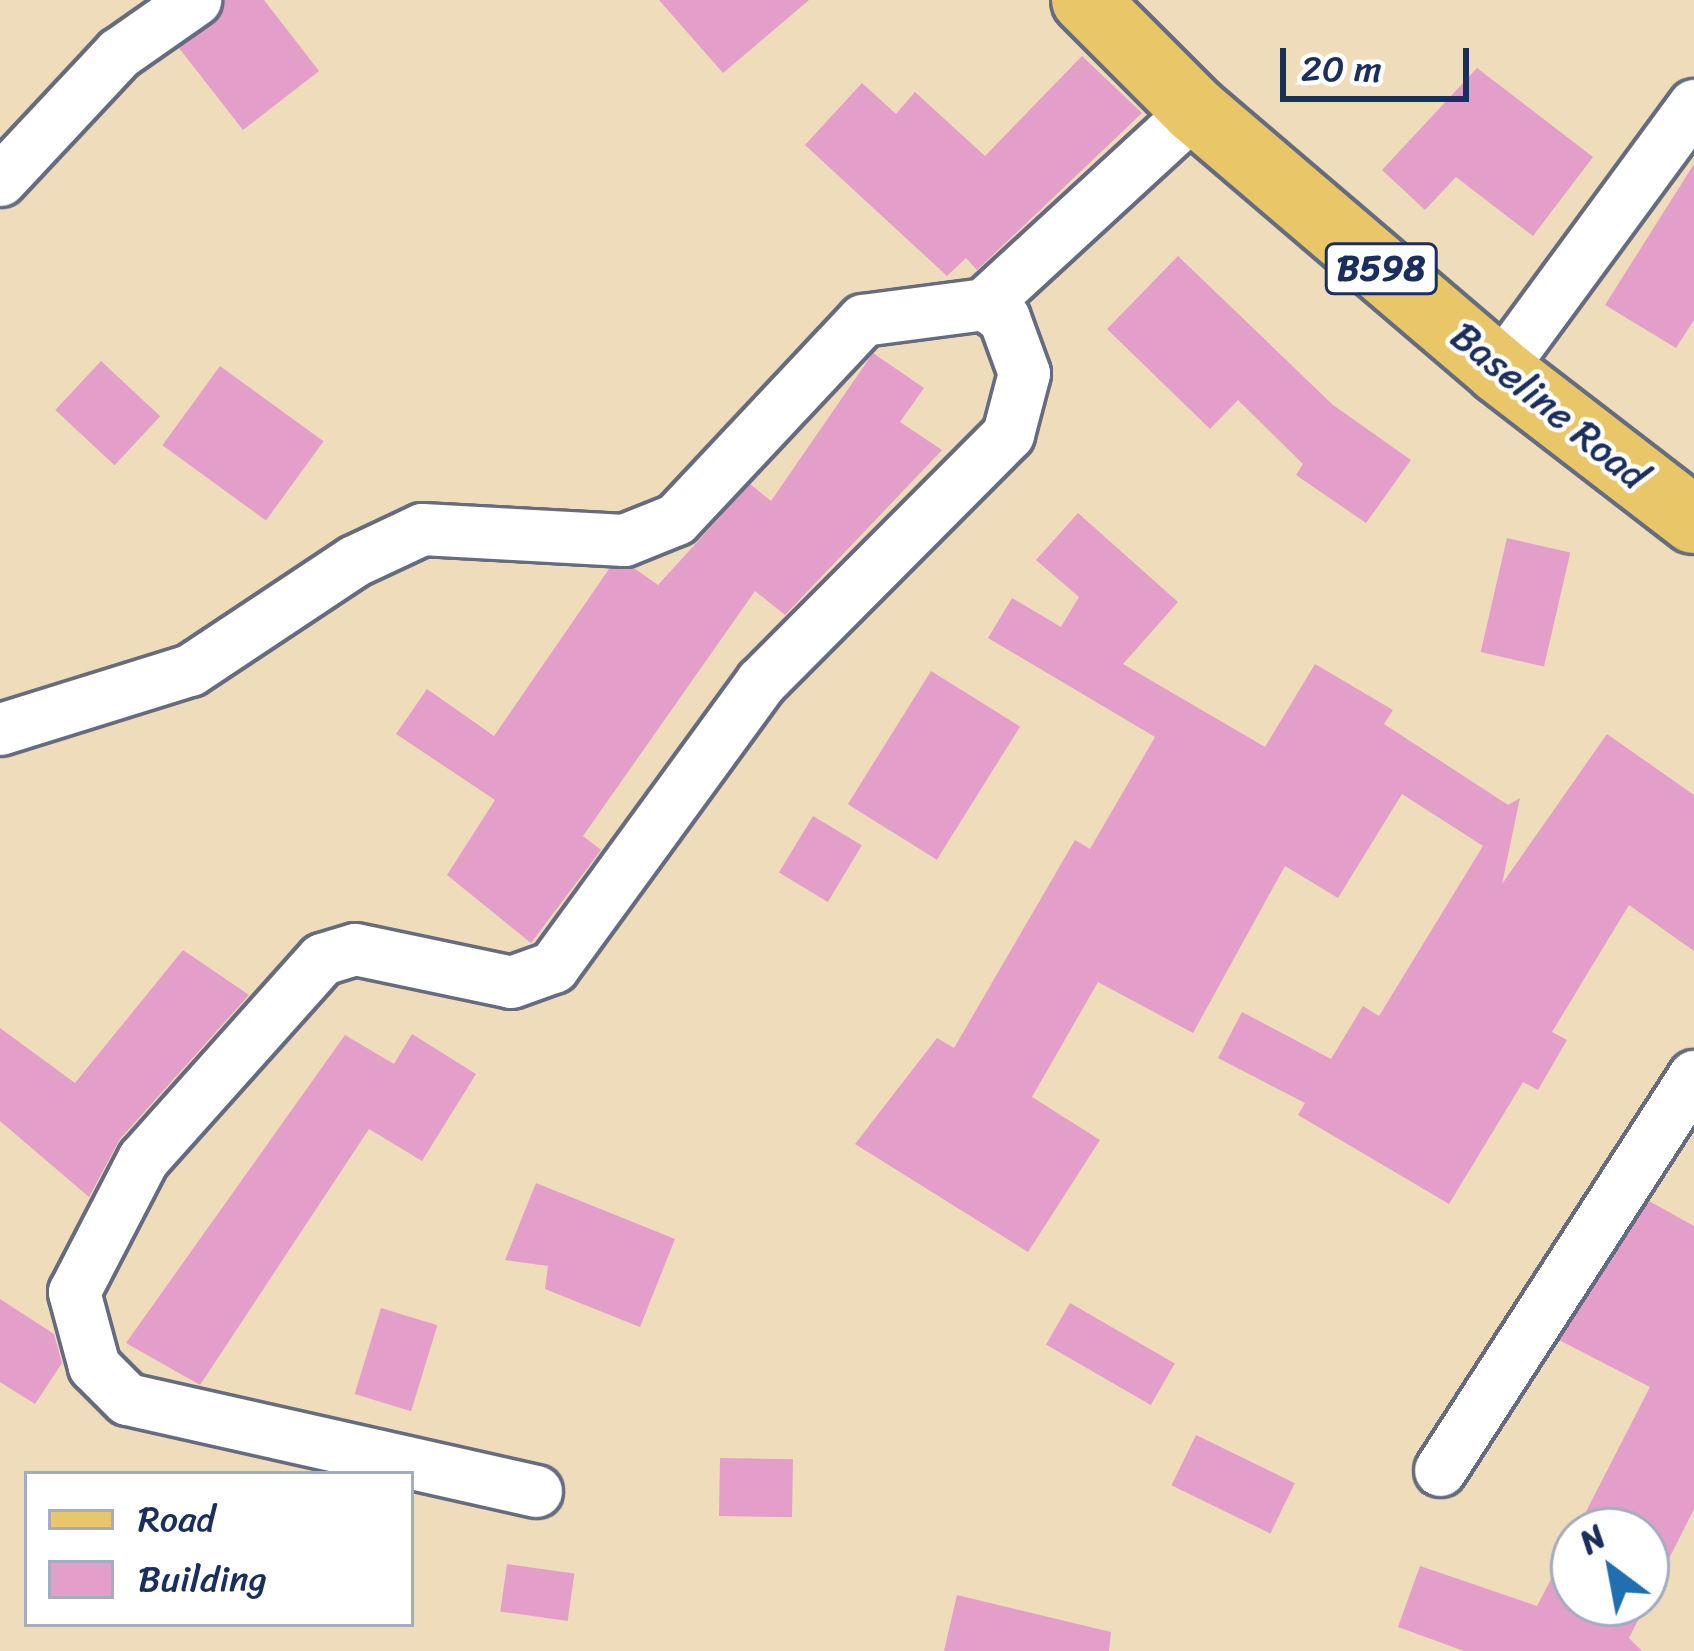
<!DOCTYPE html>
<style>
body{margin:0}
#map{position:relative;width:1694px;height:1651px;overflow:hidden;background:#efdcbb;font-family:Sriracha,sans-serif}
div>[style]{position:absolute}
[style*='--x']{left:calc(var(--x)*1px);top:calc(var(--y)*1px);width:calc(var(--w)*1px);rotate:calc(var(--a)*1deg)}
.building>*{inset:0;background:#e39fca;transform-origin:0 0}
.roads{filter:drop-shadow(3px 0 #656c7f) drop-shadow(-3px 0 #656c7f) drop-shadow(0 3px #656c7f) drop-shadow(0 -3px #656c7f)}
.minor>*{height:51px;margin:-25.5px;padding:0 25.5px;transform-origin:25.5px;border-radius:25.5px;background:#fff}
.primary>*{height:66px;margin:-33px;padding:0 33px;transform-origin:33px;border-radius:33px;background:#e9c769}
span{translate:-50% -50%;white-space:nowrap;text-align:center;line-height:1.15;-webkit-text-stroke:9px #fff;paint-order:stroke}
.shield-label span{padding:3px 9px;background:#fff;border:3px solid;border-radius:9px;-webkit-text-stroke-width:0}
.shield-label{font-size:36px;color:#1b2f5e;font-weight:700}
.street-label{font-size:39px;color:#1b2f5e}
.legend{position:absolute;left:24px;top:1471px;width:390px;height:156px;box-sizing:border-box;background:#fff;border:3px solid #a4acbf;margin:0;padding:15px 21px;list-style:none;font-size:36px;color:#1b2f5e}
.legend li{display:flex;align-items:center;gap:24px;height:60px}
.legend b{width:60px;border:3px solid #a4acbf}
.north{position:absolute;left:1550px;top:1507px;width:120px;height:120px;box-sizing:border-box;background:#fff;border:3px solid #a4acbf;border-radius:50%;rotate:328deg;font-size:33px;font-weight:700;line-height:48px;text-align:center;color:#1b2f5e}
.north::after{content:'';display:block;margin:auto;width:42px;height:54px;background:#1f6fb2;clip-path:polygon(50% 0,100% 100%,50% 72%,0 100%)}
.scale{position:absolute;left:1280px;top:48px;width:189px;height:54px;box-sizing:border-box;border:6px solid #1b2f5e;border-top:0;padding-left:15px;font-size:36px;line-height:42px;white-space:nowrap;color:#1b2f5e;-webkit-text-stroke:9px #fff;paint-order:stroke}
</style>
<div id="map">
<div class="building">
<i style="clip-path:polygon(225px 0,264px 0,319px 71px,243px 130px,179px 48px)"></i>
<i style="clip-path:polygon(659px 0,809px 0,723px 73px)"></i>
<i style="clip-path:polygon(1082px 56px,1142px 113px,977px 270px,966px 258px,947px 276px,805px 145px,862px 83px,896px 114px,915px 92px,985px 156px)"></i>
<i style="clip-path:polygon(1477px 68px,1593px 157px,1533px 236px,1456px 177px,1425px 210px,1382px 170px)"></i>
<i style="clip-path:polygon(1694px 164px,1694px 320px,1676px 348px,1605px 305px)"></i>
<i style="clip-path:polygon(1178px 256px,1333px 405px,1411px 460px,1366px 523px,1296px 475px,1303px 464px,1238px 400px,1210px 429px,1107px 329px)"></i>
<i style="clip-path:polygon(873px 353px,924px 388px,900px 422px,942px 450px,785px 615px,755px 591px,583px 836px,601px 850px,531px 943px,447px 875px,495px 800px,396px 734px,427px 689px,494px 736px,609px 569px,634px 568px,658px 585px,750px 484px,771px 501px)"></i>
<i style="left:101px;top:361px;width:81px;height:67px;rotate:43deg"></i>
<i style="left:220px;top:366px;width:128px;height:98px;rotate:36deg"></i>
<i style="clip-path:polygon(1078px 513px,1178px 602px,1123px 664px,1265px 747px,1315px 664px,1393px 710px,1384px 724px,1508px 805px,1520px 798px,1502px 884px,1607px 734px,1694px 795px,1694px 951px,1629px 905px,1552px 1032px,1567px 1040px,1538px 1090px,1523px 1082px,1449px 1204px,1298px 1115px,1305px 1103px,1218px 1058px,1242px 1012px,1331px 1059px,1363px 1006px,1379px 1016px,1483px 846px,1402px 794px,1338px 898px,1285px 866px,1193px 1033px,1098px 982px,1032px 1097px,1100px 1140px,1028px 1252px,855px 1144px,937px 1038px,954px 1048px,1075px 840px,1090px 849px,1155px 737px,988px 638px,1012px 598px,1061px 627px,1079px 597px,1036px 560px)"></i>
<i style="left:1507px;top:538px;width:65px;height:117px;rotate:13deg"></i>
<i style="left:931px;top:671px;width:105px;height:157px;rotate:32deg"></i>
<i style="left:813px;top:816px;width:57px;height:66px;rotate:31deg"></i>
<i style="clip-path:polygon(183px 950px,249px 995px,120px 1139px,89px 1197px,0 1121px,0 1028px,75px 1083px)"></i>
<i style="clip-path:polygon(412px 1034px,476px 1074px,422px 1161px,369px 1129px,200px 1385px,126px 1343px,345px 1035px,394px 1064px)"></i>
<i style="clip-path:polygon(536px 1183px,675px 1239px,640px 1327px,545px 1289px,548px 1266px,505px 1260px)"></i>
<i style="clip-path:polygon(1649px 1201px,1694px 1226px,1694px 1509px,1629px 1638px,1642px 1651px,1464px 1651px,1398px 1627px,1420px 1566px,1537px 1606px,1574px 1535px,1574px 1603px,1646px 1603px,1646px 1531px,1576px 1531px,1650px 1387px,1559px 1340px)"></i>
<i style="clip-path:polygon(0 1299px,54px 1334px,62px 1363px,35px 1404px,0 1382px)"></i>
<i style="left:1070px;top:1303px;width:121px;height:48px;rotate:30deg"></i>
<i style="left:381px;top:1308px;width:59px;height:90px;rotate:17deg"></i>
<i style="left:1196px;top:1435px;width:110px;height:56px;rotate:26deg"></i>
<i style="left:720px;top:1458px;width:73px;height:58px;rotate:1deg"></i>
<i style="left:507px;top:1564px;width:68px;height:48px;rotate:8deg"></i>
<i style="clip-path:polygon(957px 1595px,1111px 1632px,1109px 1651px,944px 1651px)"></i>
</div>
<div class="roads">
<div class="minor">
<i style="--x:0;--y:180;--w:174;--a:-46.9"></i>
<i style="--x:119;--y:53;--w:93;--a:-34.9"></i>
<i style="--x:1499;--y:370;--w:329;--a:-53.7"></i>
<i style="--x:0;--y:729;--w:199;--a:-17.3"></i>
<i style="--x:190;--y:670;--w:197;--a:-33.6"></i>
<i style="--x:354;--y:561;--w:75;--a:-25.2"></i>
<i style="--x:422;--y:529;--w:202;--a:3.1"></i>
<i style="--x:624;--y:540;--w:56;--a:-22"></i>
<i style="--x:676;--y:519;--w:273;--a:-46.8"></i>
<i style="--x:863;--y:320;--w:122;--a:-7.5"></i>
<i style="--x:1440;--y:1470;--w:469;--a:-57.2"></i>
<i style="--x:536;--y:1491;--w:419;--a:-167.3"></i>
<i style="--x:127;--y:1399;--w:47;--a:-135"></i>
<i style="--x:94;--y:1366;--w:77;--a:-105.1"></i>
<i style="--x:74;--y:1292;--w:150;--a:-62.6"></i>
<i style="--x:143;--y:1159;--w:268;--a:-48.2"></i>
<i style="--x:322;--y:959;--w:34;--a:-17"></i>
<i style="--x:355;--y:949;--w:159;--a:11.9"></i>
<i style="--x:511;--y:982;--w:45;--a:-19.7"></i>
<i style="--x:553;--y:967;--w:353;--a:-53.9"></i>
<i style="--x:761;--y:682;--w:350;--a:-45.1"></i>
<i style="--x:1008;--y:434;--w:63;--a:-75.3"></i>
<i style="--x:1024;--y:373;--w:59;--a:-110"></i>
<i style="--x:1004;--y:318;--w:24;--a:-145"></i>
<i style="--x:984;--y:304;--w:287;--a:-42.6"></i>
</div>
<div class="primary">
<i style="--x:1085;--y:0;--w:156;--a:45"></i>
<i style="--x:1195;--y:110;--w:400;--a:40.5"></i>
<i style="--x:1499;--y:370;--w:246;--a:37.6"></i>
</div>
</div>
<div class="shield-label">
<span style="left:1381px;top:269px">B598</span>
</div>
<div class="street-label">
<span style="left:1549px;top:406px;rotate:39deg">Baseline Road</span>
</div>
<ul class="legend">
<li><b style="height:15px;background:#e9c769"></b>Road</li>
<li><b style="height:33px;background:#e39fca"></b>Building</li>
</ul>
<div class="north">N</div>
<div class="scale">20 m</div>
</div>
